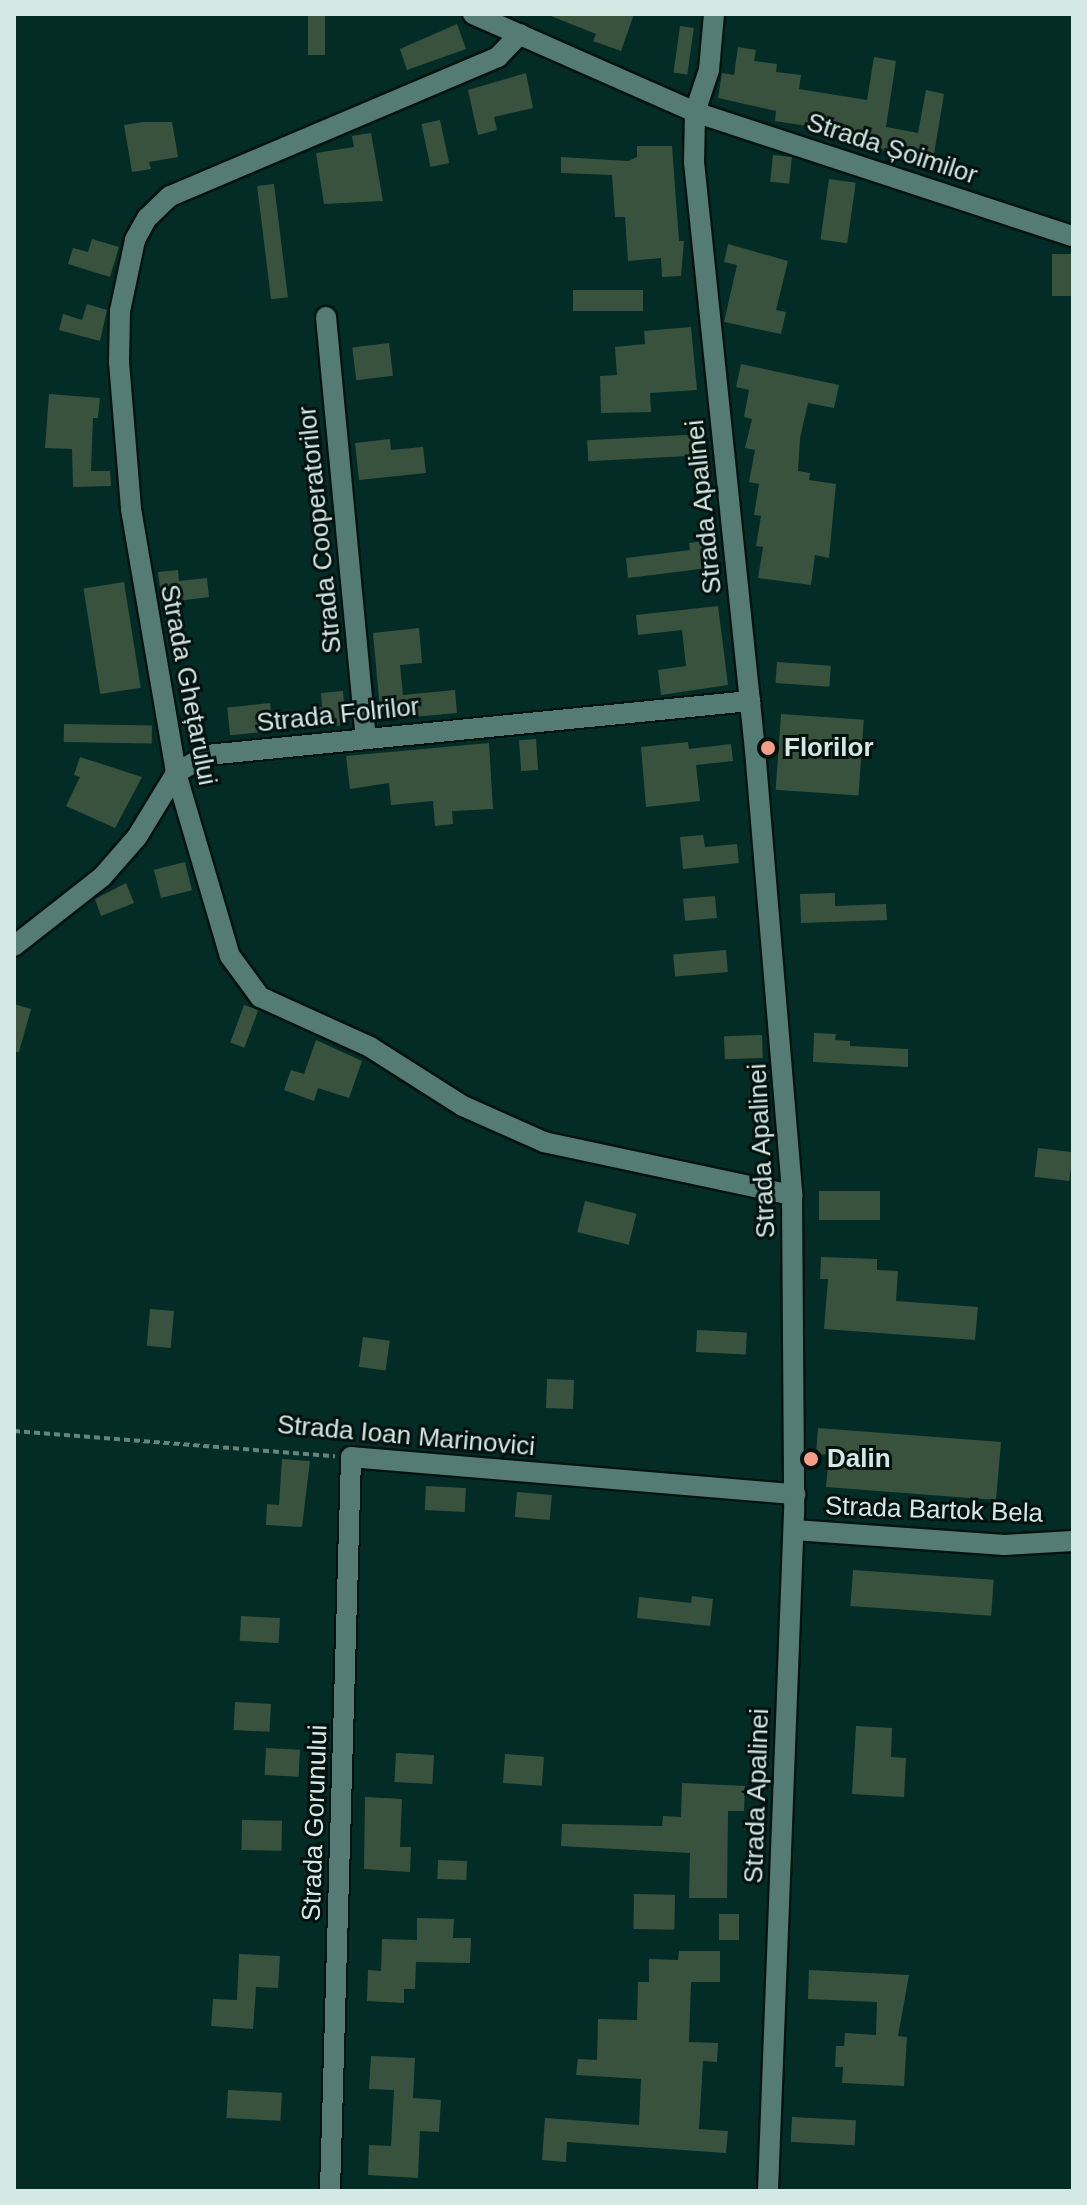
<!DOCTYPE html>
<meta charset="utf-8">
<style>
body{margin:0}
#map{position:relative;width:1087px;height:2205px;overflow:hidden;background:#032c26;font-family:Arial,sans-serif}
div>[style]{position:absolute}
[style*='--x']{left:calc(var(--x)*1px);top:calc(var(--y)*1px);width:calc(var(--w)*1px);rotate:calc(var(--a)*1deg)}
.building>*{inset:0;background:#39523e;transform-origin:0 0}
.path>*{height:4px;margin-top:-2px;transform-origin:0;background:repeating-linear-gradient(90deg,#64847e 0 6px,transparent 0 10px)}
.roads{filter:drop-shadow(2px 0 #00130f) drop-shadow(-2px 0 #00130f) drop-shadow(0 2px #00130f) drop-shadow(0 -2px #00130f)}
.minor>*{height:20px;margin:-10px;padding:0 10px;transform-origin:10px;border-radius:10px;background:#557c74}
.dots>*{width:22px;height:22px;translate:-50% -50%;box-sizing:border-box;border:4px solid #03110f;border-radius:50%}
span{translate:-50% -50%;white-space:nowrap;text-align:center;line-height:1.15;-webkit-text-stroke:6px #03110f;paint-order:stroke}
.street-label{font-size:26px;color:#d5e9e4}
.poi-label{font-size:26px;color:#d5e9e4;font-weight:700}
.left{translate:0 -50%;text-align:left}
.frame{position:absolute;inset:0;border:16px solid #d5e9e4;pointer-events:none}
</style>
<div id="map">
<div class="building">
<i style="left:308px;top:14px;width:17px;height:41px"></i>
<i style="clip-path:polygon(546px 14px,634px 14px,621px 51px,593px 41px,596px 34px)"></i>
<i style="clip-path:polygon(457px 24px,466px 49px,407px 70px,400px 49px)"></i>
<i style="left:680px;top:26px;width:14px;height:47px;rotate:8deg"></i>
<i style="clip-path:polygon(738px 47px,756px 50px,754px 61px,777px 64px,776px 72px,801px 75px,799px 89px,867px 100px,874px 57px,896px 61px,886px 127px,918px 133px,926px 90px,944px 94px,932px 166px,905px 162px,907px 154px,859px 147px,860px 141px,826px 136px,827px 129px,775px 121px,776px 111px,718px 98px,722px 73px,734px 75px)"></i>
<i style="clip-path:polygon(526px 73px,533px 108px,494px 117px,497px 130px,478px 135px,468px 90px)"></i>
<i style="left:440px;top:120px;width:44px;height:19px;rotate:78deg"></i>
<i style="clip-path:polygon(143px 122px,172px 122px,178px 157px,149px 162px,151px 169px,132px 172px,124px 125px)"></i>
<i style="clip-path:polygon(371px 133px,383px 201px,324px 204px,316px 153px,354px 147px,352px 136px)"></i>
<i style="clip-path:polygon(637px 146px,672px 146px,679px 241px,684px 241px,681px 276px,662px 277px,661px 258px,628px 261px,625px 217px,615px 217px,612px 175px,561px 173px,561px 157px,628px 161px,637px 157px)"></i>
<i style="left:773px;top:155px;width:19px;height:27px;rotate:6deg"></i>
<i style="left:829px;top:179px;width:27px;height:61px;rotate:8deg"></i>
<i style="left:274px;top:184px;width:114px;height:17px;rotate:83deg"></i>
<i style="clip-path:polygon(92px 239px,119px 247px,110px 277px,68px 264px,73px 248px,88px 252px)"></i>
<i style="clip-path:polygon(728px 244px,788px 261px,776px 310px,786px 312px,781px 334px,724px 322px,737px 265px,724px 262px)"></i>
<i style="left:1052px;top:254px;width:21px;height:42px"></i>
<i style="left:643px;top:290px;width:21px;height:70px;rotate:90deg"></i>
<i style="clip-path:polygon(87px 304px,107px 310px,100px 341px,59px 330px,63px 314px,82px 320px)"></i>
<i style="clip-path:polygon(691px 327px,697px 390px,650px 393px,651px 412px,601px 413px,600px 376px,617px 375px,615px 347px,645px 344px,644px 331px)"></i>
<i style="left:389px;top:343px;width:33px;height:37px;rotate:83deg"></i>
<i style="clip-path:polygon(741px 364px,839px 385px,834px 408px,808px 403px,800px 438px,798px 471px,810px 473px,809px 480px,836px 484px,829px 558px,815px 555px,811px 585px,758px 578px,763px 547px,756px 546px,761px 516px,754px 515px,759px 484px,749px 482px,755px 450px,745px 448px,752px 419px,744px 417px,749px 390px,736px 387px)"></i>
<i style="clip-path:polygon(49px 394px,100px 398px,98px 418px,93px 418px,91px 471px,110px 471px,111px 486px,73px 487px,72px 449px,45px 448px)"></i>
<i style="left:705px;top:434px;width:21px;height:118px;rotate:87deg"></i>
<i style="clip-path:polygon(390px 439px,391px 450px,423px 447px,426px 473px,359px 480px,355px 443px)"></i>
<i style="clip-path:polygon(712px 540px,716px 567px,628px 578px,626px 558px,690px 550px,689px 543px)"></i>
<i style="clip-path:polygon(178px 570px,179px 581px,207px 578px,209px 597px,162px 603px,158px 572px)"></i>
<i style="left:124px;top:582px;width:107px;height:41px;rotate:81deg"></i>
<i style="clip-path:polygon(718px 606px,728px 685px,661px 695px,658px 670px,686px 666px,682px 630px,638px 635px,636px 615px)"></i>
<i style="clip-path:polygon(419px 628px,422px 663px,400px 665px,403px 695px,455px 690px,457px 713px,381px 720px,373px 633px)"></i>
<i style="left:777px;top:662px;width:54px;height:21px;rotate:4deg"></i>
<i style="clip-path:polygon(343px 691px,346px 725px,314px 728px,312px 708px,322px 707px,321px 693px)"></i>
<i style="left:270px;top:703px;width:28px;height:43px;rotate:84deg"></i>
<i style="left:781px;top:714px;width:83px;height:76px;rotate:4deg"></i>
<i style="left:64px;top:724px;width:88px;height:18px;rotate:1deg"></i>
<i style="left:536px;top:739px;width:31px;height:17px;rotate:86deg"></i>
<i style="clip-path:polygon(688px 742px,689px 749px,731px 744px,733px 761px,696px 765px,700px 801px,646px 807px,641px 747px)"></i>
<i style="clip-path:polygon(489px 743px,493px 809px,452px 811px,453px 824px,435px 826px,433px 801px,391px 805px,389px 783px,350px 789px,346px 756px)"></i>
<i style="clip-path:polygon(80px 757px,142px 777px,115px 828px,66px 806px,80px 777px,74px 775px)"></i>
<i style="clip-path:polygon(703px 835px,705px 847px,737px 844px,739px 863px,683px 869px,680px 837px)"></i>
<i style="left:185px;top:862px;width:29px;height:32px;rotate:76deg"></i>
<i style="clip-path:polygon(126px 883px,134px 903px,101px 916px,95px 899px)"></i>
<i style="clip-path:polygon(835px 893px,835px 906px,886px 904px,887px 920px,801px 923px,800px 894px)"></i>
<i style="left:715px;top:896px;width:22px;height:32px;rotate:85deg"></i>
<i style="left:726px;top:950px;width:22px;height:53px;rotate:85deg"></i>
<i style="clip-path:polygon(14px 1004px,31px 1009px,19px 1052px,14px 1052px)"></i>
<i style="left:244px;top:1005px;width:15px;height:40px;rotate:20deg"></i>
<i style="clip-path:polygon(814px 1033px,836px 1034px,835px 1040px,850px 1041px,850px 1046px,908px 1049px,908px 1067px,813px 1062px)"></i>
<i style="left:762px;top:1035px;width:23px;height:38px;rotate:88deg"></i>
<i style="clip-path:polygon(316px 1040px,362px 1061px,349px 1098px,318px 1088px,314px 1101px,284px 1090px,291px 1070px,304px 1074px)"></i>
<i style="left:1038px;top:1148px;width:35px;height:29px;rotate:7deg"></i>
<i style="left:819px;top:1191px;width:61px;height:29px"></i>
<i style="left:585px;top:1201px;width:53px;height:32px;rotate:14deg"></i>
<i style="clip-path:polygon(821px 1257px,877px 1259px,877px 1270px,898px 1271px,896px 1301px,978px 1307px,975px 1340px,824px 1329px,828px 1279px,820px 1279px)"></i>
<i style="left:150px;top:1309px;width:24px;height:37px;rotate:5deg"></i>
<i style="left:697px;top:1330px;width:50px;height:22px;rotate:3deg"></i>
<i style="left:363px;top:1337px;width:27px;height:30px;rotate:8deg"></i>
<i style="left:547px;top:1379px;width:27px;height:29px;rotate:2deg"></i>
<i style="clip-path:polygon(818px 1428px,1001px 1442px,996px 1500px,826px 1487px,829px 1455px,816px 1454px)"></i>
<i style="clip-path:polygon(282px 1459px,310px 1461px,302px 1527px,266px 1525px,267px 1504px,279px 1505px)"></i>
<i style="left:426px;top:1486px;width:40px;height:24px;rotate:3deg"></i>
<i style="left:517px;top:1492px;width:35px;height:25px;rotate:5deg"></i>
<i style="left:853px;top:1570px;width:141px;height:36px;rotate:4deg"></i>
<i style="clip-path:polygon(692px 1596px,713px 1599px,710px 1626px,637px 1618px,639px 1597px,691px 1603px)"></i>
<i style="left:241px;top:1616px;width:39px;height:25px;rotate:3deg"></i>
<i style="left:235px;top:1702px;width:36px;height:28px;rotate:3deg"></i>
<i style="clip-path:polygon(856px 1726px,892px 1728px,891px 1757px,906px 1758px,904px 1797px,852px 1794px)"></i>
<i style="left:266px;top:1748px;width:34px;height:27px;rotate:3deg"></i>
<i style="left:396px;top:1753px;width:38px;height:29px;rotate:3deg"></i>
<i style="left:505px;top:1754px;width:39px;height:29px;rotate:4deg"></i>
<i style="clip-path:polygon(682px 1783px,745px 1786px,744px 1811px,728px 1811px,727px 1898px,689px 1898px,690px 1853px,561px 1846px,562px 1824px,662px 1826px,663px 1816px,681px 1817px)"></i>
<i style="clip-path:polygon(365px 1797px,402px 1799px,400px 1847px,411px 1847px,410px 1872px,364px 1869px)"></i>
<i style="left:242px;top:1820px;width:40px;height:30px;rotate:1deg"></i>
<i style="left:438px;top:1860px;width:29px;height:19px;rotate:2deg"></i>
<i style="left:634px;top:1894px;width:41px;height:35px;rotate:1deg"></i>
<i style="left:719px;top:1914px;width:20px;height:26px"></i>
<i style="clip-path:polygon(417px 1918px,454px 1919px,453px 1938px,471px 1938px,470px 1963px,416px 1962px,415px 1989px,404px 1989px,404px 2003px,367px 2001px,368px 1970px,381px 1971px,382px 1939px,417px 1940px)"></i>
<i style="clip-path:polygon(679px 1951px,720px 1951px,720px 1982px,691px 1982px,689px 2042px,718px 2043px,717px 2062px,703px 2061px,699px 2129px,728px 2131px,726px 2153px,567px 2142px,566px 2162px,542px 2160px,545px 2118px,639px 2125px,641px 2079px,576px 2075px,578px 2059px,597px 2060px,598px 2019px,637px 2020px,638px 1982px,649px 1982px,649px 1959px,678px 1960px)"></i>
<i style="clip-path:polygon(239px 1954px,280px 1956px,278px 1988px,256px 1987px,253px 2029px,211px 2026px,213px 1999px,237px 2000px)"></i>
<i style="clip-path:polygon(809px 1970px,909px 1975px,898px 2036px,907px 2037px,904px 2086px,842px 2083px,843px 2067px,835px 2067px,836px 2046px,844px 2046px,845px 2033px,876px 2035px,877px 2002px,808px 1999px)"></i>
<i style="clip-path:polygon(371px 2056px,415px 2058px,413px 2098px,441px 2100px,439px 2132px,420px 2131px,418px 2178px,368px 2175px,369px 2145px,391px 2146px,394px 2090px,369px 2089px)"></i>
<i style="left:228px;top:2090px;width:54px;height:28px;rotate:3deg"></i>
<i style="left:792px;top:2117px;width:64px;height:25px;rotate:3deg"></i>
</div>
<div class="path">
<i style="--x:14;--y:1431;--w:322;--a:4.5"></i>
</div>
<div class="roads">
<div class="minor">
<i style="--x:473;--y:14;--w:243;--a:23.8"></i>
<i style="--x:695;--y:112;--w:398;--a:18.2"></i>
<i style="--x:714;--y:14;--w:56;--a:95.1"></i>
<i style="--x:709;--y:70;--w:44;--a:108.4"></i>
<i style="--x:695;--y:112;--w:50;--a:91.1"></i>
<i style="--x:694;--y:162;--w:591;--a:84.08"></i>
<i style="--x:755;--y:750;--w:447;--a:85.2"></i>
<i style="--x:792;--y:1195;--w:318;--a:89.6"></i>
<i style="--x:794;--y:1513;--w:678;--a:92.2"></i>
<i style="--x:520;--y:34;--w:32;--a:134"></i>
<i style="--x:498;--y:57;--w:356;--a:157"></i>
<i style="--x:170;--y:196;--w:32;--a:136"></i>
<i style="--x:147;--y:218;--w:25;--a:119"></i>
<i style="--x:135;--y:240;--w:73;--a:101.9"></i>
<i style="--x:120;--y:311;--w:51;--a:91.1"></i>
<i style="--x:119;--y:362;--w:147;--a:85.3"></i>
<i style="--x:131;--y:509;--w:268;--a:80.3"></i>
<i style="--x:176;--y:773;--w:191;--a:73.6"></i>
<i style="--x:230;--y:956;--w:51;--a:53.8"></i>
<i style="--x:260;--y:997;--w:121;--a:24.4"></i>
<i style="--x:370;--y:1047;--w:110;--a:32.4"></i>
<i style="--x:463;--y:1106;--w:89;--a:24"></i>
<i style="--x:544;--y:1142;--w:254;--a:12.1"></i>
<i style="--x:326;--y:317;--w:422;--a:84.6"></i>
<i style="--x:14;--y:946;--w:112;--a:-38.1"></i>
<i style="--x:102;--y:877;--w:53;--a:-48.8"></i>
<i style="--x:137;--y:837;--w:75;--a:-58.6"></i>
<i style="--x:176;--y:773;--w:36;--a:-30"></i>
<i style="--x:207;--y:755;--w:546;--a:-5.68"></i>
<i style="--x:794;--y:1530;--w:211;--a:4.1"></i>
<i style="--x:1004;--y:1545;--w:69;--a:-3.3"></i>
<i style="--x:330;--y:2191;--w:734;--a:-88.36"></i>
<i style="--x:351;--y:1457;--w:446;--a:4.8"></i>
</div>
</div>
<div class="dots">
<i style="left:768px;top:748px;background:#f49e88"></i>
<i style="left:811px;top:1459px;background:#f49e88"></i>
</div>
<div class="street-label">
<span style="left:892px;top:149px;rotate:18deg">Strada Șoimilor</span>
<span style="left:704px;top:507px;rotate:-96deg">Strada Apalinei</span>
<span style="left:320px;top:530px;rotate:-96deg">Strada Cooperatorilor</span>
<span style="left:188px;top:685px;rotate:79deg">Strada Ghețarului</span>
<span style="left:338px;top:715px;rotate:-6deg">Strada Folrilor</span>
<span style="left:762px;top:1151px;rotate:-93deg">Strada Apalinei</span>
<span style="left:406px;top:1436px;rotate:5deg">Strada Ioan Marinovici</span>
<span style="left:934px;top:1510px;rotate:2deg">Strada Bartok Bela</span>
<span style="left:757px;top:1796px;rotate:-88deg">Strada Apalinei</span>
<span style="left:315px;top:1823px;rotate:-88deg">Strada Gorunului</span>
</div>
<div class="poi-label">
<span class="left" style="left:784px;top:748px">Florilor</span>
<span class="left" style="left:827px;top:1459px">Dalin</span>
</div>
<div class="frame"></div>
</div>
